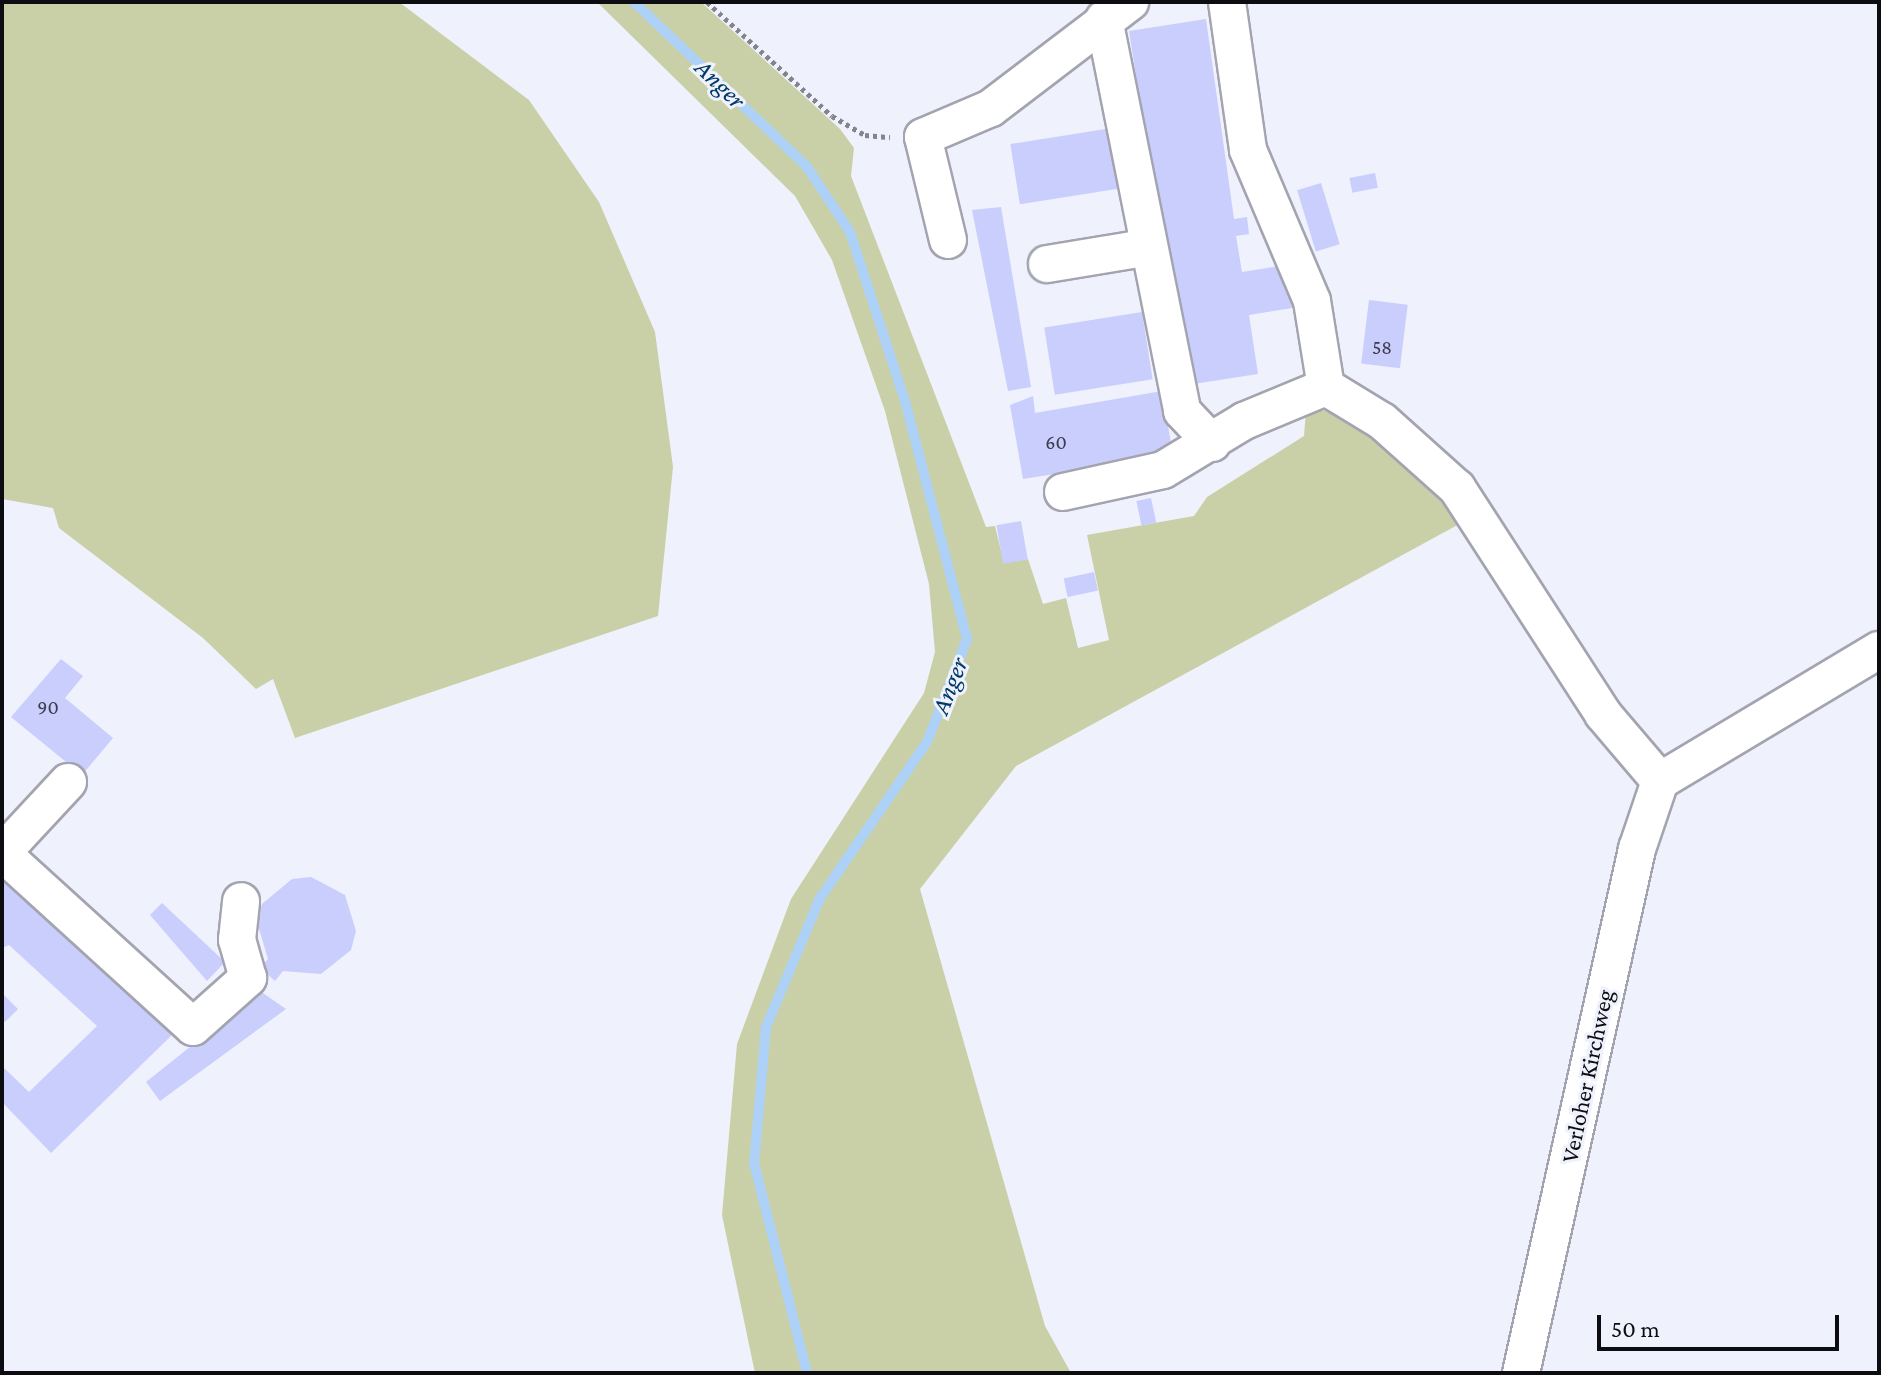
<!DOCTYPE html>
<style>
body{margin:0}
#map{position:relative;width:1881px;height:1375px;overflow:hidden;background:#eff1fd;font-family:"Crimson Pro",serif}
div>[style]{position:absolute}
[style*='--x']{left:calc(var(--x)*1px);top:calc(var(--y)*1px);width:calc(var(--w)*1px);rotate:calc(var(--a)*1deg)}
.green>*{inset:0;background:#c9d0a7}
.stream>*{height:10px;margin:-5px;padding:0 5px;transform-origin:5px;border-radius:5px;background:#add1f7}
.building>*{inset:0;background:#c9cefd;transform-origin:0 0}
.path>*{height:5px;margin-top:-2.5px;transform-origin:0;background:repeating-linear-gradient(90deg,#83848c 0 4px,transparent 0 8px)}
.roads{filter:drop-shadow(2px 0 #a3a4af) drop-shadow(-2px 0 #a3a4af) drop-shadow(0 2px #a3a4af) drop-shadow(0 -2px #a3a4af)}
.minor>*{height:36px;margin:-18px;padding:0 18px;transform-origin:18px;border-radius:18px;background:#fff}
span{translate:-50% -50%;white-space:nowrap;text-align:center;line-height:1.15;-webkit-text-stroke:6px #eff1fd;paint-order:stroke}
.number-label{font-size:20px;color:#3c3d4c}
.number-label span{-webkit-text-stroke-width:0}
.street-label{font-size:24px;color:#0d0d11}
.water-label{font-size:26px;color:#013a67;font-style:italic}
.frame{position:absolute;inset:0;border:4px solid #0d0d11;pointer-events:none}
.scale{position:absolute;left:1597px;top:1315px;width:242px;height:36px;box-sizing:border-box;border:4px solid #0d0d11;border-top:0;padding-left:10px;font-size:24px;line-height:28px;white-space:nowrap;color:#0d0d11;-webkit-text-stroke:6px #eff1fd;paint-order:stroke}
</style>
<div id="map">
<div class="green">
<i style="clip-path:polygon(2px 2px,399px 2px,529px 100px,599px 202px,655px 332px,673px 467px,658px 616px,295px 738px,273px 679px,256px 689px,203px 638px,59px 528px,53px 508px,2px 499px)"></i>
<i style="clip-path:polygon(597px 2px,701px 2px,840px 129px,854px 148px,851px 176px,986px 527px,995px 526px,1004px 563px,1028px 559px,1043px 604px,1066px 598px,1078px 648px,1109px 640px,1087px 535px,1194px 516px,1207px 497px,1304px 436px,1306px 410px,1356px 412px,1474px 516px,1016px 766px,920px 889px,1045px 1326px,1071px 1373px,755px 1373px,722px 1215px,737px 1044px,791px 899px,924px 693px,935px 652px,929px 584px,885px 411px,832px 260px,795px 196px)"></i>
</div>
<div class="stream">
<i style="--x:634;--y:2;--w:239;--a:43.6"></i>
<i style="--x:807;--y:167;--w:78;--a:56.5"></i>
<i style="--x:850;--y:232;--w:178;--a:72"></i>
<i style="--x:905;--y:401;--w:246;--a:75.4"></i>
<i style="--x:967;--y:639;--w:110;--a:111.2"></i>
<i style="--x:927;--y:742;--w:189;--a:124.4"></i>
<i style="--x:820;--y:898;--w:140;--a:112.7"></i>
<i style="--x:766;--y:1027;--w:137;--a:95"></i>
<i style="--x:754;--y:1163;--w:217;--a:75.8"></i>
</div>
<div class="building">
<i style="clip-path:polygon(1206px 19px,1234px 219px,1247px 217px,1249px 234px,1236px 236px,1242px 272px,1286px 265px,1292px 308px,1249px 315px,1258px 374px,1187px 385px,1185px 391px,1129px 31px)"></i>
<i style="left:1118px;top:127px;width:61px;height:109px;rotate:81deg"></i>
<i style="left:1375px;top:173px;width:15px;height:26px;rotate:79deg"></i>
<i style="left:1321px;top:183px;width:64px;height:25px;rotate:73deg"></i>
<i style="clip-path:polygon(1001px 207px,1031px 387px,1008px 391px,972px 210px)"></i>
<i style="left:1369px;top:300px;width:39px;height:64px;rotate:7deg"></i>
<i style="left:1142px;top:312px;width:68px;height:99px;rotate:81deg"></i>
<i style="clip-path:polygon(1162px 391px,1173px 455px,1023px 479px,1010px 405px,1033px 396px,1035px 413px)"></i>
<i style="left:1151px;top:498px;width:25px;height:15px;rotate:78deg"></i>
<i style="left:1021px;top:521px;width:39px;height:25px;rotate:80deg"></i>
<i style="left:1094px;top:572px;width:19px;height:31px;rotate:78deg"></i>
<i style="clip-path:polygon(61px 659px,83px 676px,65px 698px,113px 738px,82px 775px,11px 717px)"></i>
<i style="clip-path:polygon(2px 874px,174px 1033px,51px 1153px,2px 1102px,2px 1066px,29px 1092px,97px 1026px,9px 945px,2px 948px)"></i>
<i style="clip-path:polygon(311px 877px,345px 895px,356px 931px,351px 950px,321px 974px,283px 971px,275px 981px,260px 968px,268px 959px,257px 922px,262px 904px,292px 879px)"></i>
<i style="clip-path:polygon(162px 903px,225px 962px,207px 981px,150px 915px)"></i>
<i style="clip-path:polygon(260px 991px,286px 1009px,160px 1101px,146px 1082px)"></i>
<i style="clip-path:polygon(2px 993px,18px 1009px,5px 1022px,2px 1019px)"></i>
</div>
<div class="path">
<i style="--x:707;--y:2;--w:169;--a:42.4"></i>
<i style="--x:832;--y:116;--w:38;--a:30"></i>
<i style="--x:865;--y:135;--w:25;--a:5"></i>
</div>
<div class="roads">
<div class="minor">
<i style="--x:1227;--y:2;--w:149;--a:81.9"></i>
<i style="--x:1248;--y:150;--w:164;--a:67"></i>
<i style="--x:1312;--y:301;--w:87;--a:80.8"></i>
<i style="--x:1104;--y:19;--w:400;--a:78.7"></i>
<i style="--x:1182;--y:411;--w:44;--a:46.8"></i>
<i style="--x:948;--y:240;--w:106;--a:-103.6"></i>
<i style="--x:923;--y:137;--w:74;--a:-23.1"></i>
<i style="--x:991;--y:108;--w:175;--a:-37.3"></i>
<i style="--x:1047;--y:264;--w:99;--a:-9.3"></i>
<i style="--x:1326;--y:387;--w:66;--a:31.3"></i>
<i style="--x:1382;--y:421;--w:101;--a:41.8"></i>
<i style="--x:1457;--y:488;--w:269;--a:57.1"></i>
<i style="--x:1603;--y:714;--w:88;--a:49.6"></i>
<i style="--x:1063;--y:492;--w:102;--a:-12.4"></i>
<i style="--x:1163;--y:470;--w:95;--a:-31.2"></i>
<i style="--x:1244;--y:421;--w:89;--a:-22.5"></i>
<i style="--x:2;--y:853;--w:258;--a:42.3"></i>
<i style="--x:193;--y:1027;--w:74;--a:-41.7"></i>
<i style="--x:248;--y:978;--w:40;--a:-106"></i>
<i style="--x:237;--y:940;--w:39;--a:-84"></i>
<i style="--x:2;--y:853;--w:97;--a:-47.1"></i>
<i style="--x:1521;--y:1373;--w:537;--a:-77.52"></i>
<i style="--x:1637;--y:849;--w:72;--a:-71.3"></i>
<i style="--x:1660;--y:781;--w:255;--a:-30.9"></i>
</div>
</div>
<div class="number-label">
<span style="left:1382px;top:347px">58</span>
<span style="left:1056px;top:442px">60</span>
<span style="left:48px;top:707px">90</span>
</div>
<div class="street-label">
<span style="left:1587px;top:1076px;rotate:-78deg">Verloher Kirchweg</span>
</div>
<div class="water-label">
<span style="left:720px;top:84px;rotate:44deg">Anger</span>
<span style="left:950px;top:686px;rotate:-69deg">Anger</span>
</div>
<div class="frame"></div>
<div class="scale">50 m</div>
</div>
